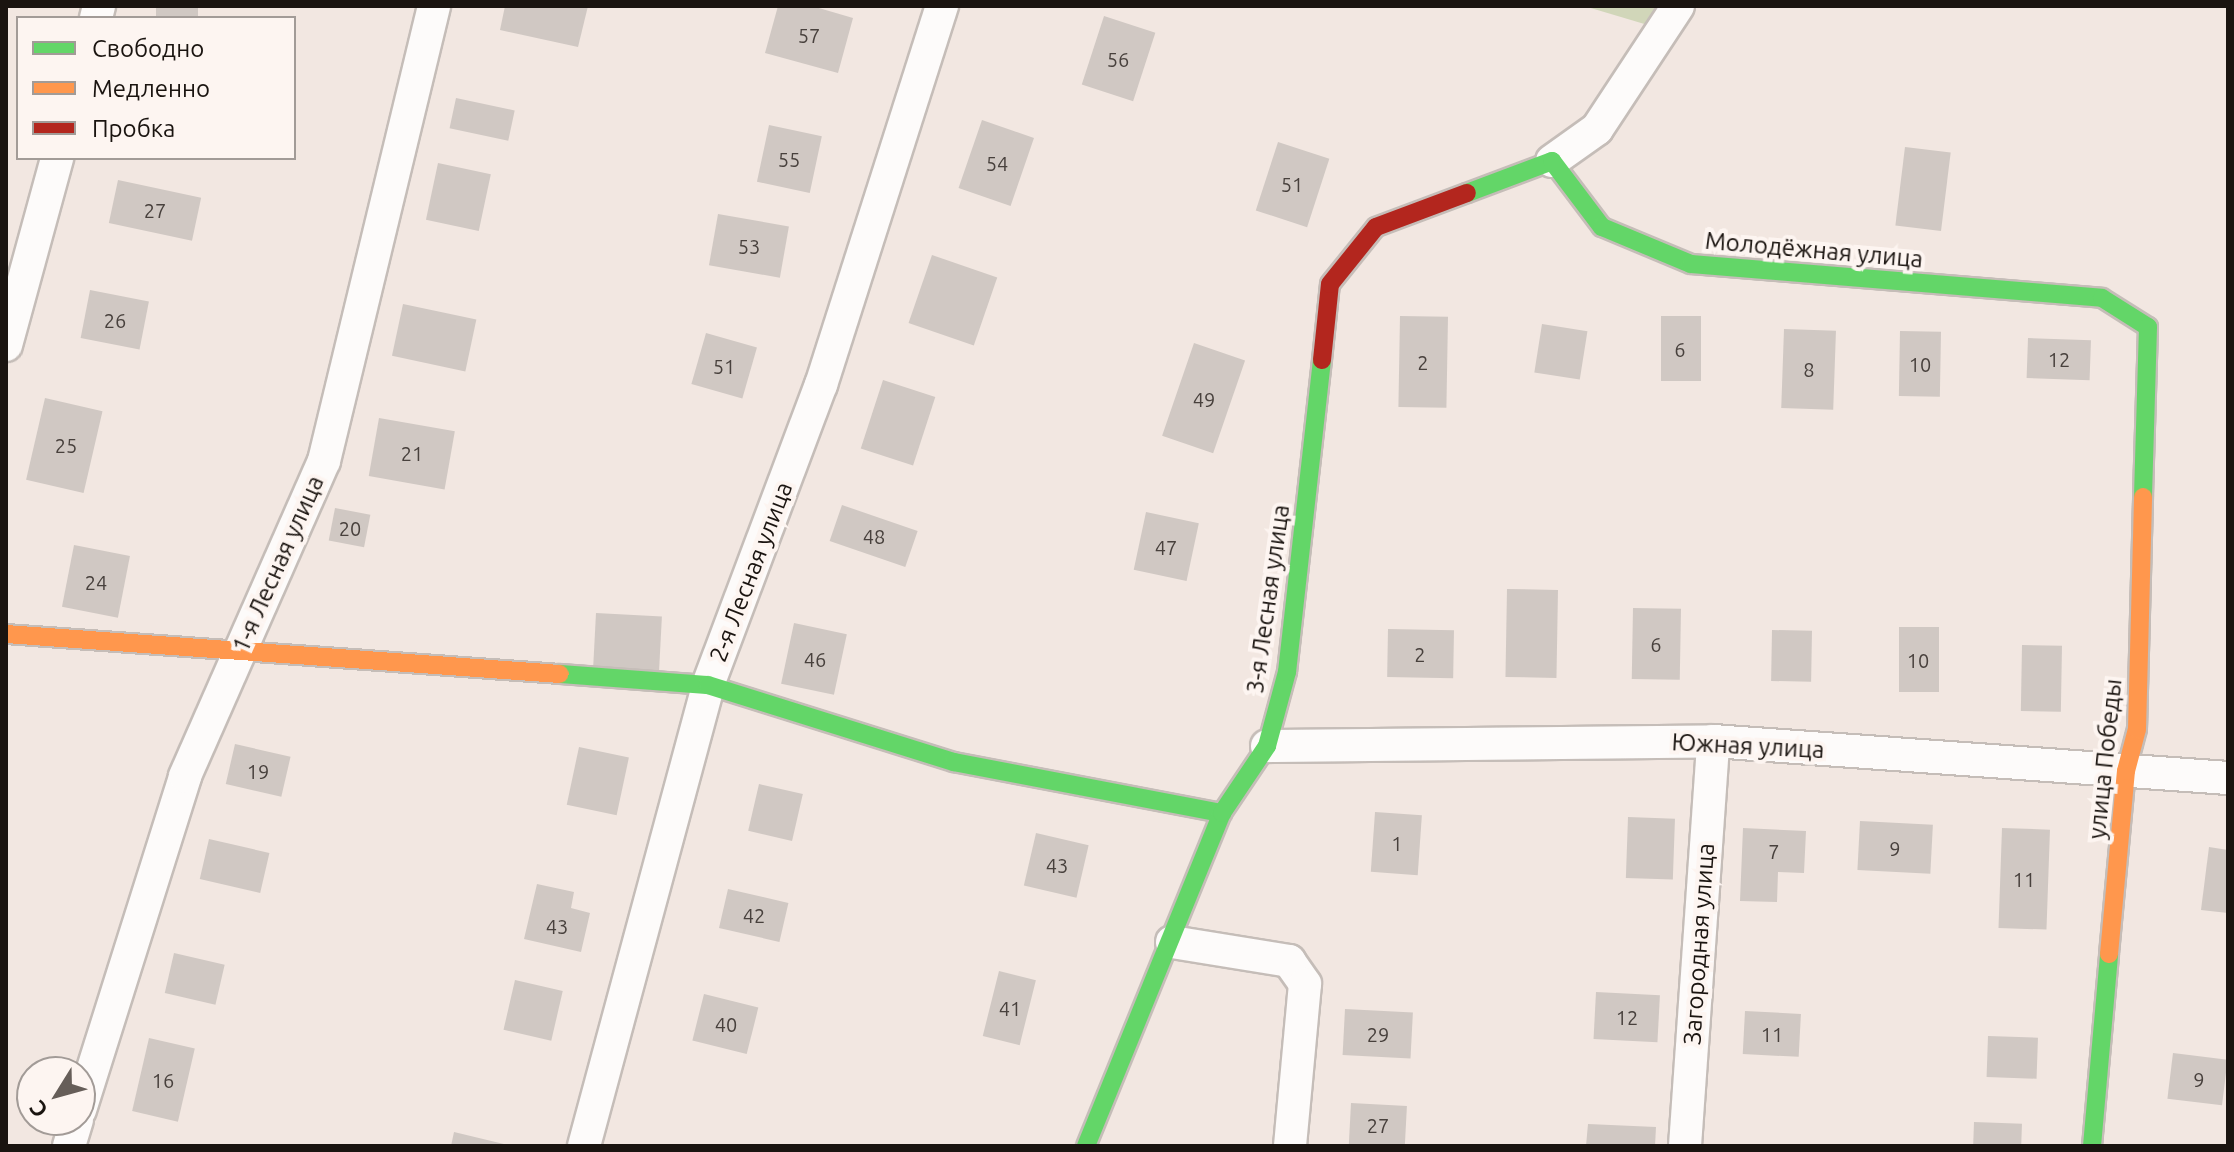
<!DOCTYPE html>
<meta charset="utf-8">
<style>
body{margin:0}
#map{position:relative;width:2234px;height:1152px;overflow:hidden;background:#f2e7e1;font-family:Ubuntu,sans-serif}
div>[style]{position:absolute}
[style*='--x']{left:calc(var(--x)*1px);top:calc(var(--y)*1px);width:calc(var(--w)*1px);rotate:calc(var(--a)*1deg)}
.green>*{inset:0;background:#d1d6b9}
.building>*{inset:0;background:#d0c8c3;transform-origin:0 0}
.roads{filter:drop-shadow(2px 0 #c5bdb8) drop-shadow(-2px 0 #c5bdb8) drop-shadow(0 2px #c5bdb8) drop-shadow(0 -2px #c5bdb8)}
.street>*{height:32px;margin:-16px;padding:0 16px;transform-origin:16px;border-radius:16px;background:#fdfbfa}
.fast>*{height:18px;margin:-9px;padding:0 9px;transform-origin:9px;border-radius:9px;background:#63d668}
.slow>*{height:18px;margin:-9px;padding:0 9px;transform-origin:9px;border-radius:9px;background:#ff974d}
.jam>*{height:18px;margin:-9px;padding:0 9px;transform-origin:9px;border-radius:9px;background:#b3261e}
span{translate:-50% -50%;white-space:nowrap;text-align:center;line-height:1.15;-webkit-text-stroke:8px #fdf5f1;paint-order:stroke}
.number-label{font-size:20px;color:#48413d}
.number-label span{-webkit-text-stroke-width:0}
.street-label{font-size:24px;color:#1a1410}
.frame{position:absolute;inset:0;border:8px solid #1a1410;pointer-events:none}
.legend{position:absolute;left:16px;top:16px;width:280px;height:144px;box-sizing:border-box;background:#fdf5f1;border:2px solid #a29b97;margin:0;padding:10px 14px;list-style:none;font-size:24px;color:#1a1410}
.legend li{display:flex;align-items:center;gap:16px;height:40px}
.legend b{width:40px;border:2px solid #a29b97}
.north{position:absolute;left:16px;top:1056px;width:80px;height:80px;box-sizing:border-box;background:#fdf5f1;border:2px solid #a29b97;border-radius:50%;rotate:233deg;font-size:22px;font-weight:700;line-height:32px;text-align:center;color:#1a1410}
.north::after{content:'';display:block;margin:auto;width:28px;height:36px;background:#665e59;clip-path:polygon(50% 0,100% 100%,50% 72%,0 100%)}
</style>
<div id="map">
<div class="green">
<i style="clip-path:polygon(1584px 6px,1696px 6px,1678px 34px)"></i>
</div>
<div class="building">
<i style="left:156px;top:6px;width:42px;height:12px"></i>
<i style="clip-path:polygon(505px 6px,588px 6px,578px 47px,500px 30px)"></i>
<i style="clip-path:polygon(778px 6px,812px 6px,853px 18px,838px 73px,765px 53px)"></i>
<i style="left:1104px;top:16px;width:54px;height:72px;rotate:18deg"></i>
<i style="left:456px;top:98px;width:60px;height:31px;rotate:12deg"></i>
<i style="left:982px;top:120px;width:55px;height:72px;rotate:19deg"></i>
<i style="left:769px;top:125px;width:54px;height:58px;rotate:12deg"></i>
<i style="left:1278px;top:142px;width:54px;height:72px;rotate:18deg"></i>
<i style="left:1905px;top:147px;width:46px;height:79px;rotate:7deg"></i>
<i style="left:438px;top:163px;width:54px;height:58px;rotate:12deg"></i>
<i style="left:118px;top:180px;width:85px;height:44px;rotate:12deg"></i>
<i style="left:718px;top:214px;width:72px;height:52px;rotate:10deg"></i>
<i style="left:932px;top:255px;width:69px;height:72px;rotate:19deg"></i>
<i style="left:90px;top:290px;width:60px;height:49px;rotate:11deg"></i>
<i style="left:403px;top:304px;width:75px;height:53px;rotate:12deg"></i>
<i style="left:1400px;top:316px;width:48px;height:91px;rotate:1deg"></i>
<i style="left:1661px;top:316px;width:40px;height:65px"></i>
<i style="left:1542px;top:324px;width:46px;height:49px;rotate:9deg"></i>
<i style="left:1784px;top:329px;width:52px;height:79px;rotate:2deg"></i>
<i style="left:1900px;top:331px;width:41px;height:65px;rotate:1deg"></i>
<i style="left:706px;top:333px;width:53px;height:53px;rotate:16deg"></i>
<i style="left:2028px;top:338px;width:63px;height:40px;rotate:2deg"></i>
<i style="left:1194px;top:343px;width:54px;height:98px;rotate:19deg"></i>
<i style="left:883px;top:380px;width:55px;height:72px;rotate:18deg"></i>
<i style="left:45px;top:398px;width:59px;height:84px;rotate:13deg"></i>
<i style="left:379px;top:418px;width:77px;height:59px;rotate:10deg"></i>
<i style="left:842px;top:505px;width:80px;height:38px;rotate:19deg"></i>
<i style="left:335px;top:508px;width:36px;height:33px;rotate:11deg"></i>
<i style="left:1146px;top:512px;width:54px;height:59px;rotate:12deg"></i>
<i style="left:74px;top:545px;width:57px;height:63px;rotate:11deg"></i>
<i style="left:1507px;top:589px;width:51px;height:88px;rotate:1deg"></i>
<i style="left:1633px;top:608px;width:48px;height:71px;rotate:1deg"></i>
<i style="left:596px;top:613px;width:66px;height:57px;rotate:3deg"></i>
<i style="left:794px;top:623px;width:54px;height:62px;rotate:12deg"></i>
<i style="left:1899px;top:627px;width:40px;height:65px"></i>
<i style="left:1388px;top:629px;width:66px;height:48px;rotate:1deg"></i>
<i style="left:1772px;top:630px;width:40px;height:51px;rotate:1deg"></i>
<i style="left:2022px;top:645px;width:40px;height:66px;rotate:1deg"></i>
<i style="left:235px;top:744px;width:57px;height:41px;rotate:13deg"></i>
<i style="left:579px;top:747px;width:51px;height:59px;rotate:12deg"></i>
<i style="left:759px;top:784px;width:45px;height:48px;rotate:13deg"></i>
<i style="left:1375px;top:812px;width:47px;height:60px;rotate:4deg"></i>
<i style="left:1628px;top:817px;width:47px;height:61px;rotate:2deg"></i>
<i style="left:1860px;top:821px;width:73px;height:49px;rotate:3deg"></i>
<i style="clip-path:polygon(1743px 828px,1806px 831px,1804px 873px,1778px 872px,1777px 902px,1740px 901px)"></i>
<i style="left:2002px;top:828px;width:48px;height:100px;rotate:2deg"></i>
<i style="left:1036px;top:833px;width:54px;height:54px;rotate:13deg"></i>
<i style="left:209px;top:839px;width:62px;height:41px;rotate:13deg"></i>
<i style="clip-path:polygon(2209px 847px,2228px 850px,2228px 913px,2201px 910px)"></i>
<i style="clip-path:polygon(537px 884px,574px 892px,571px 908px,590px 913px,581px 952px,524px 939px)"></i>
<i style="left:728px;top:889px;width:62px;height:40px;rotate:13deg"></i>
<i style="left:174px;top:953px;width:52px;height:41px;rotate:13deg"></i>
<i style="left:999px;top:971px;width:38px;height:67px;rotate:14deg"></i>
<i style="left:515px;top:980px;width:49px;height:51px;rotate:13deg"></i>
<i style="left:1596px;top:992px;width:64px;height:47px;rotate:3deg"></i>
<i style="left:704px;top:994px;width:56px;height:48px;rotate:14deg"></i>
<i style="left:1345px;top:1009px;width:68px;height:46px;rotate:3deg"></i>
<i style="left:1745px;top:1011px;width:56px;height:43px;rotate:3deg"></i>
<i style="left:1988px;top:1036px;width:50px;height:41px;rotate:2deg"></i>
<i style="left:149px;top:1038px;width:47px;height:75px;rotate:13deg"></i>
<i style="left:2173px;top:1053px;width:55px;height:46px;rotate:7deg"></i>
<i style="left:1351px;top:1103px;width:56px;height:41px;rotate:3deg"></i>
<i style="left:1974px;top:1122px;width:48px;height:24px;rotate:2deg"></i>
<i style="clip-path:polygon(1588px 1124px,1656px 1127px,1655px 1146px,1586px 1146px)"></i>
<i style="clip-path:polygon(454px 1132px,508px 1145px,508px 1146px,451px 1146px)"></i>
</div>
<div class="roads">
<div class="street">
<i style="--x:96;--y:18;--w:12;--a:-76"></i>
<i style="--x:1552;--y:161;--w:55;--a:-35.4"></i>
<i style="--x:1597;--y:129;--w:147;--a:-56.6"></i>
<i style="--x:6;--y:345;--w:194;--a:-74.7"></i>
<i style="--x:1267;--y:746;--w:446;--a:-0.6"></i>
<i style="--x:1713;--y:741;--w:516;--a:4.11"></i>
<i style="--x:1172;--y:942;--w:119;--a:9.2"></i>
<i style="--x:1289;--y:961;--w:28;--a:55"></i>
<i style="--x:1305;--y:984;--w:163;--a:95.3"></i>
<i style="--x:80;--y:1110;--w:350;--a:-72.5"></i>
<i style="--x:185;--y:776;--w:344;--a:-66.2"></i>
<i style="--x:324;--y:461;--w:468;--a:-76.4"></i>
<i style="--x:69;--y:1146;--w:27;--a:-73"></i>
<i style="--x:584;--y:1146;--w:477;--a:-74.9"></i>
<i style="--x:708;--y:685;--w:321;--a:-69.4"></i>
<i style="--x:821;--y:385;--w:398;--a:-72.3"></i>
<i style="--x:1685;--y:1146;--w:406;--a:-86"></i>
</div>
<div class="fast">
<i style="--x:1467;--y:193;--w:91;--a:-20.6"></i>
<i style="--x:1552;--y:161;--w:83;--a:52.9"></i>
<i style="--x:1602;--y:227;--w:96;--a:22.6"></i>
<i style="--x:1691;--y:264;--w:412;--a:4.7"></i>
<i style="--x:2102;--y:298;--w:54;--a:32.2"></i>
<i style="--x:2148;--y:327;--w:170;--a:91.7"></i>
<i style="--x:560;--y:674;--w:148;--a:4.3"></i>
<i style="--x:708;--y:685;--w:258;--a:17.4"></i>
<i style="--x:954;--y:762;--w:273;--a:10.8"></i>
<i style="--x:1086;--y:1146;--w:360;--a:-67.8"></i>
<i style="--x:1222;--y:813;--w:81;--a:-56.1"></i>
<i style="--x:1267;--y:746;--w:77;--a:-74.9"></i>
<i style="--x:1287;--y:672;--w:314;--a:-83.6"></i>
<i style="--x:2092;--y:1146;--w:193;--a:-84.9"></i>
</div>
<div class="slow">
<i style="--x:6;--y:634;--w:555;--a:4.13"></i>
<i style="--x:2109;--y:954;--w:184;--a:-84.7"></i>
<i style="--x:2126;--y:771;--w:43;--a:-75.3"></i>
<i style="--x:2137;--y:729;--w:232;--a:-88.5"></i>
</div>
<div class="jam">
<i style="--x:1322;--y:360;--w:76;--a:-84"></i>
<i style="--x:1330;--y:284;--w:73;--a:-51.1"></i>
<i style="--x:1376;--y:227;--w:97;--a:-20.5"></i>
</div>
</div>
<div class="number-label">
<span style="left:809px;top:35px">57</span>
<span style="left:1118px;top:59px">56</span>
<span style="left:789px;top:159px">55</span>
<span style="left:997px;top:163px">54</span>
<span style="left:1292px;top:184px">51</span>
<span style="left:155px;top:210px">27</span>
<span style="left:749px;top:246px">53</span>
<span style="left:115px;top:320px">26</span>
<span style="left:1680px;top:349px">6</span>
<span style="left:2059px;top:359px">12</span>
<span style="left:1423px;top:362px">2</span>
<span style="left:1920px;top:364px">10</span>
<span style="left:724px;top:366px">51</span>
<span style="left:1809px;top:369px">8</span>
<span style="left:1204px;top:399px">49</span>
<span style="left:66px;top:445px">25</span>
<span style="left:412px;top:453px">21</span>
<span style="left:350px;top:528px">20</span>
<span style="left:874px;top:536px">48</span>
<span style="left:1166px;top:547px">47</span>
<span style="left:96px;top:582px">24</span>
<span style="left:1656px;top:644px">6</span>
<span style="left:1420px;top:654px">2</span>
<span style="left:815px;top:659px">46</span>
<span style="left:1918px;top:660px">10</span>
<span style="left:258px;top:771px">19</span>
<span style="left:1397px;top:843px">1</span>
<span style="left:1895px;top:848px">9</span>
<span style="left:1774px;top:851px">7</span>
<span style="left:1057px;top:865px">43</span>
<span style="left:2024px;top:879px">11</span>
<span style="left:754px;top:915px">42</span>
<span style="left:557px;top:926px">43</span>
<span style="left:1010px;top:1008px">41</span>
<span style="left:1627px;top:1017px">12</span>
<span style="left:726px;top:1024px">40</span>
<span style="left:1378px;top:1034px">29</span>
<span style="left:1772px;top:1034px">11</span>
<span style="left:2199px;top:1079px">9</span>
<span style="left:163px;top:1080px">16</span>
<span style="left:1378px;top:1125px">27</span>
</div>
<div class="street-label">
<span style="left:1814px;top:250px;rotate:5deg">Молодёжная улица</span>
<span style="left:278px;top:564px;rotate:-66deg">1-я Лесная улица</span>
<span style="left:751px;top:572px;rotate:-69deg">2-я Лесная улица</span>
<span style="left:1268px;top:599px;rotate:-82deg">3-я Лесная улица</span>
<span style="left:1748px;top:746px;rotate:3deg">Южная улица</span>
<span style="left:2105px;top:759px;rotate:-84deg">улица Победы</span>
<span style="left:1699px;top:944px;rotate:-86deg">Загородная улица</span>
</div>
<div class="frame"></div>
<ul class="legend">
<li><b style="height:10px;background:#63d668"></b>Свободно</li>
<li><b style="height:10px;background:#ff974d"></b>Медленно</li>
<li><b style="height:10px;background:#b3261e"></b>Пробка</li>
</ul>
<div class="north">С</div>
</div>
